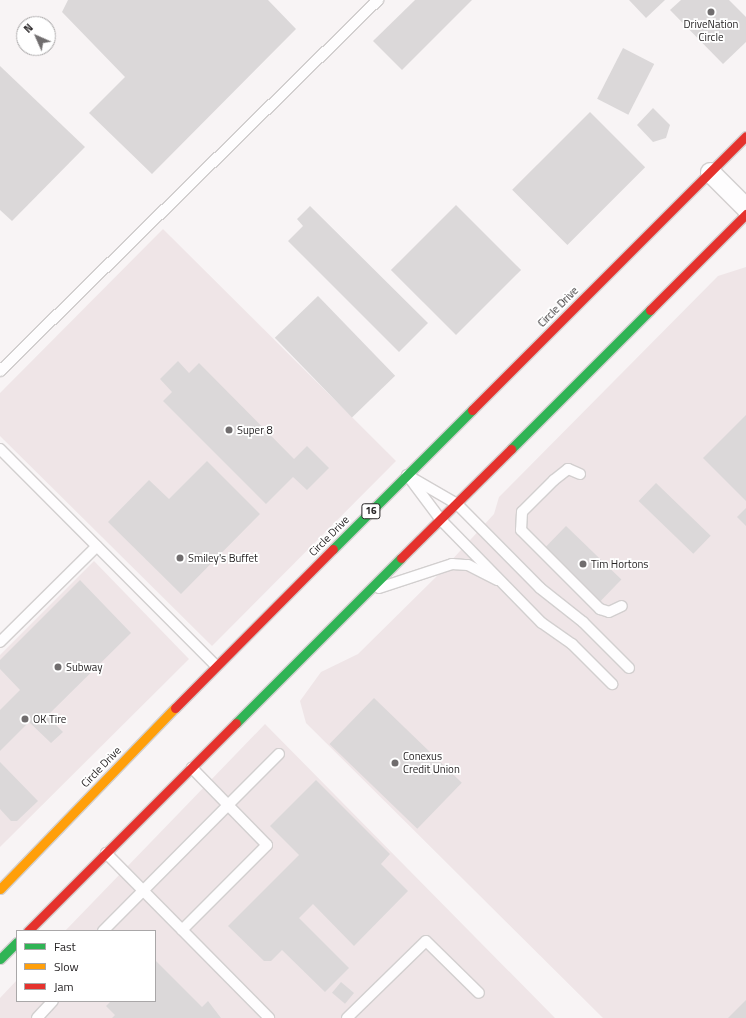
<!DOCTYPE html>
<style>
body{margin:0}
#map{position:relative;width:746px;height:1018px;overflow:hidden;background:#f8f4f5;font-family:"Titillium Web",sans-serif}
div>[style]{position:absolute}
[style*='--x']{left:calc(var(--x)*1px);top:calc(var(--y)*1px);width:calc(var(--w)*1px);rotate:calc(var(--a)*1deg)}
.built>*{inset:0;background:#efe5e7}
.building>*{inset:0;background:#dbd8d9;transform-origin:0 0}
.roads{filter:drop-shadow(1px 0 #d2cfcf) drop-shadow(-1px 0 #d2cfcf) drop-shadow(0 1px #d2cfcf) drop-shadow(0 -1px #d2cfcf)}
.lane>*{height:10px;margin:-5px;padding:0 5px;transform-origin:5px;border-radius:5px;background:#fefdfe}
.street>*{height:19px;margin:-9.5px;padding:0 9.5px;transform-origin:9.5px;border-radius:9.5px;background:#fefdfe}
.fast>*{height:9px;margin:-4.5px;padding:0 4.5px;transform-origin:4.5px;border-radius:4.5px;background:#30b455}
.slow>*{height:9px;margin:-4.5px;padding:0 4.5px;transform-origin:4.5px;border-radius:4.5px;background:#ff9f0a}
.jam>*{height:9px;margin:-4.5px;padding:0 4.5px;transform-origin:4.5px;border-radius:4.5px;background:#e5322d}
.dots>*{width:11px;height:11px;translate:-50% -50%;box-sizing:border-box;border:2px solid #fff;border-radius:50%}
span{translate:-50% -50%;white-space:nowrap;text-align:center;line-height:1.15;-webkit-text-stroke:3.5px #fff;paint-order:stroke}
.shield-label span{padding:1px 3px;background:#fff;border:1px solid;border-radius:3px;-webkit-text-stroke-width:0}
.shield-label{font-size:10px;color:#272425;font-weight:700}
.poi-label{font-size:11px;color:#272425}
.left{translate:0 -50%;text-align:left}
.street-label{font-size:11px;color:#272425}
.legend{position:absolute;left:16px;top:930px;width:140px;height:72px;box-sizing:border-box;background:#fff;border:1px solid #a9a7a8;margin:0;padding:5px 7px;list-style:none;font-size:12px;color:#272425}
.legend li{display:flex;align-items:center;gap:8px;height:20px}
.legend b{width:20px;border:1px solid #a9a7a8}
.north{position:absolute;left:16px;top:16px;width:40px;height:40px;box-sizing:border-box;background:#fff;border:1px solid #a9a7a8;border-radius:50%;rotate:315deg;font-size:11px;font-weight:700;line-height:16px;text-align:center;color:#272425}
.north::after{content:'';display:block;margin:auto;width:14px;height:18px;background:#706d6e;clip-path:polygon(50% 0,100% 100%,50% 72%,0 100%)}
</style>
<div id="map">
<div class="built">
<i style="clip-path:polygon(163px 229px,396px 461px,212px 646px,0 436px,0 393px)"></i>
<i style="clip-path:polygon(746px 267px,746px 1018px,603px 1018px,306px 723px,300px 701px,321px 672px,358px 654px,438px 575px,494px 514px,499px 497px,718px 276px)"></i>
<i style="clip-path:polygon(94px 561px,189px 659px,0 847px,0 655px)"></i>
<i style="clip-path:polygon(265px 724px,555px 1018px,0 1018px,0 998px,17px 980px,17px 1001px,155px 1001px,155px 931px,65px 931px)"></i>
</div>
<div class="building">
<i style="clip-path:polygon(68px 0,268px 0,296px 29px,152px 174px,89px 113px,125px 77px,62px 12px)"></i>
<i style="clip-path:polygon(415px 0,472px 0,402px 70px,373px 41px)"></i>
<i style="clip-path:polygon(629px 0,665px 0,646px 18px)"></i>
<i style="clip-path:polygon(681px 0,729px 0,746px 17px,746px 42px,723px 64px,670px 10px)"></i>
<i style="left:623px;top:48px;width:35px;height:57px;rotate:27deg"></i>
<i style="clip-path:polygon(0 66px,85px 147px,12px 221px,0 210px)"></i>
<i style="clip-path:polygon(653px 108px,670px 125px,666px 138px,653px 142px,637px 125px)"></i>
<i style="left:590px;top:112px;width:78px;height:110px;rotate:45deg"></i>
<i style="left:456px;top:205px;width:92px;height:92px;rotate:45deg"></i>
<i style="clip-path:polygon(310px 206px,428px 323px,399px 352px,288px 241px,303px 226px,297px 219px)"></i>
<i style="left:318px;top:296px;width:111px;height:60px;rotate:46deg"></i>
<i style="clip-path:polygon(178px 361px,189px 373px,199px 363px,294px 459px,307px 446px,329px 468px,307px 490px,293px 477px,266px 504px,163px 401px,172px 392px,160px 379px)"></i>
<i style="clip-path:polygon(746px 415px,746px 501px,703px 458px)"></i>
<i style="clip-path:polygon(207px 461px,260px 514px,181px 594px,108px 522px,149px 480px,169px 499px)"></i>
<i style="left:656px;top:483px;width:76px;height:25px;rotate:44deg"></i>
<i style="clip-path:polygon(746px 508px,746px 526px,737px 517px)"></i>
<i style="left:566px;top:526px;width:77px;height:31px;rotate:44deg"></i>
<i style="clip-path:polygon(80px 580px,131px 633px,47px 716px,63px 732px,51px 743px,29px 722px,0 751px,0 710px,20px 690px,0 669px,0 660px)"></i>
<i style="left:374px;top:698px;width:122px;height:64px;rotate:44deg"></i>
<i style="clip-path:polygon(0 762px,38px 801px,17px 821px,11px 821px,0 809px)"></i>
<i style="clip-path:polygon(316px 780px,390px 854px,381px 864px,408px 891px,354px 946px,313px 904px,299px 918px,349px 968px,325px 992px,282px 950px,271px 961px,264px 961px,228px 926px,299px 855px,270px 826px)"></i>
<i style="clip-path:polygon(155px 960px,202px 1007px,208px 1001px,221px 1018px,112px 1018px,115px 1015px,106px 1006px,111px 1001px,155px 1001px)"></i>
<i style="left:341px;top:982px;width:17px;height:14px;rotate:40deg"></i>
<i style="clip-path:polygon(746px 1000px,746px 1018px,728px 1018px)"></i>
</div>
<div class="roads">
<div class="lane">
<i style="--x:0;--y:371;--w:530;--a:-44.46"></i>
<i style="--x:0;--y:449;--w:306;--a:45.1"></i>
<i style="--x:580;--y:474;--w:13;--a:-157"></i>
<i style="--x:568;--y:469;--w:18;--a:142"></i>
<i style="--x:554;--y:480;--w:45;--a:135"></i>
<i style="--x:522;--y:512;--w:18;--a:93"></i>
<i style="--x:521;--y:530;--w:112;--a:45"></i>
<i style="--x:600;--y:609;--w:9;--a:18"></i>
<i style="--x:609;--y:612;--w:14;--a:-25"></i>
<i style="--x:407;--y:475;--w:58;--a:30.1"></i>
<i style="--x:457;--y:504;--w:118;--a:45.3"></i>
<i style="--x:540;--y:588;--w:55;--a:38.3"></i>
<i style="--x:583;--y:622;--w:65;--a:45"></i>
<i style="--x:411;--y:480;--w:50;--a:53.1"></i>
<i style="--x:441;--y:520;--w:144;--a:45.6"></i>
<i style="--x:542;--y:623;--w:37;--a:35"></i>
<i style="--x:572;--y:644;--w:57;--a:45"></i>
<i style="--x:379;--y:588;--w:77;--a:-18.2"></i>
<i style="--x:452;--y:564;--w:16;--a:4"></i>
<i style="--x:468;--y:565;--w:33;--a:27"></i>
<i style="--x:0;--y:642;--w:136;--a:-44.7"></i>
<i style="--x:106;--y:853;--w:232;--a:45.3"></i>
<i style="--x:182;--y:930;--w:120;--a:-45"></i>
<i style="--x:267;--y:845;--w:56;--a:-134.3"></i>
<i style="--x:228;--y:805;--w:72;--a:-45"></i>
<i style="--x:103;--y:931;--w:177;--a:-45.2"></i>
<i style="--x:228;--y:805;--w:52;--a:-134.2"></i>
<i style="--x:37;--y:1018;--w:23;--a:-47"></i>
<i style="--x:347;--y:1018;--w:110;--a:-44.3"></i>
<i style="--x:426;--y:941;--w:74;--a:44.5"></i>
</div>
<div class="street">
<i style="--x:710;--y:172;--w:51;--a:45"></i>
</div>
<div class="fast">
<i style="--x:511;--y:449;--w:197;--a:-45"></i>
<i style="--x:333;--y:549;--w:197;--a:-45"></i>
<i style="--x:236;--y:723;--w:233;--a:-45"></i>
<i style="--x:0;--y:959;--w:24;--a:-45"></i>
</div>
<div class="slow">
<i style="--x:0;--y:889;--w:252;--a:-46"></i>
</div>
<div class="jam">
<i style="--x:650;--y:310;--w:136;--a:-45"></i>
<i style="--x:472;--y:410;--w:387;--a:-45"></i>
<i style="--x:401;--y:558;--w:155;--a:-44.7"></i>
<i style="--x:175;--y:708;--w:224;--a:-45.2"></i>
<i style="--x:28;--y:931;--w:294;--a:-45"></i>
</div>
</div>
<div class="dots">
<i style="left:711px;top:12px;background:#706d6e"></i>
<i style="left:229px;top:430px;background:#706d6e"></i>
<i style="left:180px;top:558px;background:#706d6e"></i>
<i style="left:583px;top:564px;background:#706d6e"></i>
<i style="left:58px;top:667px;background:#706d6e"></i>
<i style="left:25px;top:719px;background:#706d6e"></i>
<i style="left:395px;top:763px;background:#706d6e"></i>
</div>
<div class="shield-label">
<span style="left:371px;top:511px">16</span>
</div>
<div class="poi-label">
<span style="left:711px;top:31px">DriveNation<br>Circle</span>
<span class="left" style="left:237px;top:430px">Super 8</span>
<span class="left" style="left:188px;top:558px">Smiley's Buffet</span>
<span class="left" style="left:591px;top:564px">Tim Hortons</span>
<span class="left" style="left:66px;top:667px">Subway</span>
<span class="left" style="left:33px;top:719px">OK Tire</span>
<span class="left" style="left:403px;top:763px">Conexus<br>Credit Union</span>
</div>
<div class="street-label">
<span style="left:558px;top:307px;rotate:-45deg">Circle Drive</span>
<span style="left:329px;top:536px;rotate:-45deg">Circle Drive</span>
<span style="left:101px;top:767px;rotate:-46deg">Circle Drive</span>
</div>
<ul class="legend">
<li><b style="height:5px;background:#30b455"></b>Fast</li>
<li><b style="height:5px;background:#ff9f0a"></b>Slow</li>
<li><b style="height:5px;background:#e5322d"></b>Jam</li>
</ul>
<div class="north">N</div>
</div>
